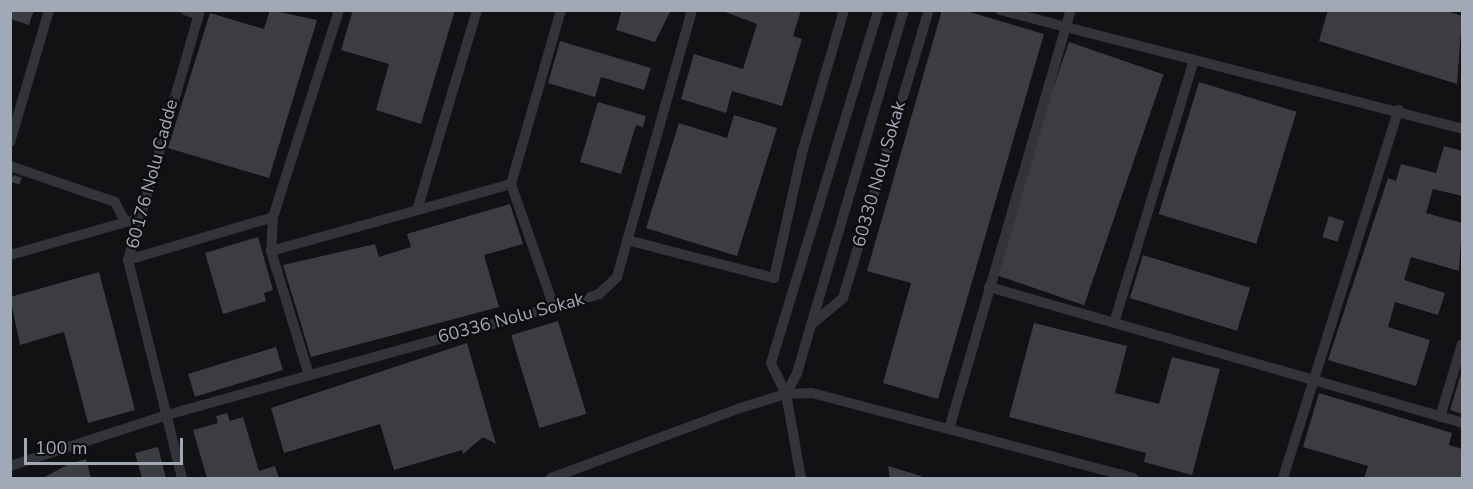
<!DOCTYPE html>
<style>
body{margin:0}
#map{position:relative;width:1473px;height:489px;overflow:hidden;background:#121214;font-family:"Nunito Sans",sans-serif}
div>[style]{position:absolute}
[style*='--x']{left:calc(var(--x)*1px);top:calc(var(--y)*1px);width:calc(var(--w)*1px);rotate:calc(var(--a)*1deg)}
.building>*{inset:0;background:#3c3d42;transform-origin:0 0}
.minor>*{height:10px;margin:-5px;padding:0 5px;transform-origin:5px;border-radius:5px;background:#33343a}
span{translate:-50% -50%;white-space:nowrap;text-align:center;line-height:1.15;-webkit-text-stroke:4.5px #0d0d0f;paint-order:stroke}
.street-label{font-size:18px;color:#a2a9b6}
.frame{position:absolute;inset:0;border:12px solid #a2a9b6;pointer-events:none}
.scale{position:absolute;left:24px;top:438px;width:159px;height:27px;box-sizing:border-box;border:3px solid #a2a9b6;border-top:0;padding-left:8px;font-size:18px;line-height:21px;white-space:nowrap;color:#a2a9b6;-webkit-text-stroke:4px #0d0d0f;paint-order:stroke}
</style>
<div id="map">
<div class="building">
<i style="clip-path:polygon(10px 10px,34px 10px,29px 25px,10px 19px)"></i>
<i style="clip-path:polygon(270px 10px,317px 20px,269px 178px,168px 148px,210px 13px,264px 29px)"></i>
<i style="clip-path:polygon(353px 10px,455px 10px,421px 124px,376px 110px,389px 64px,341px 50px)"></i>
<i style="clip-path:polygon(622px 10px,671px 10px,655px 42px,616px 30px)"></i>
<i style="clip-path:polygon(720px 10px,801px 10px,793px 36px,802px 39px,782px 106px,732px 91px,726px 113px,681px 99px,694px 54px,743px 69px,757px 24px)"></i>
<i style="clip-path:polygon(942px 10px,963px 10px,1044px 34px,938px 399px,883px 383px,911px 283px,867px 271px)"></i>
<i style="clip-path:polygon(1328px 10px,1443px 10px,1462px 16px,1457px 84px,1319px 41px)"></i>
<i style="clip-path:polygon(560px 41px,651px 68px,644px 90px,601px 77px,595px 97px,548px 83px)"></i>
<i style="left:1069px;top:42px;width:100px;height:244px;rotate:19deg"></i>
<i style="left:1199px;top:82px;width:102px;height:138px;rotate:17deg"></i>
<i style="clip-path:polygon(598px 102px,646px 116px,643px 127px,636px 125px,621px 174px,580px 162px)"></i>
<i style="clip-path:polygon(734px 115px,777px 128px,737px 256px,646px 228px,679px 123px,727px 138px)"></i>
<i style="clip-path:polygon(1444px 146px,1462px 151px,1462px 196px,1433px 189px,1426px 213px,1462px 223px,1459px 271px,1411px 257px,1404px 280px,1445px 293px,1438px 315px,1395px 302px,1388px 327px,1430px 340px,1416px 386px,1328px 360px,1388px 178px,1396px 181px,1401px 164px,1436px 173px)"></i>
<i style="left:13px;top:175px;width:9px;height:7px;rotate:18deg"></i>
<i style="clip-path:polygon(510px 204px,523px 244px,484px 255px,499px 307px,311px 357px,283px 265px,375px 244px,379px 257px,411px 247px,407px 234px)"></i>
<i style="left:1329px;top:216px;width:16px;height:22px;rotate:18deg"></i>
<i style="clip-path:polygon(258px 237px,273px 290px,264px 293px,266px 301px,223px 314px,205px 253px)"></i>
<i style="left:1143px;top:255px;width:112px;height:45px;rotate:17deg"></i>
<i style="clip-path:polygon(99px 272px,135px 410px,88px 423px,64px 332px,20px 345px,10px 297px)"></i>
<i style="left:558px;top:321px;width:97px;height:49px;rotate:73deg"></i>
<i style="clip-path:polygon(1034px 323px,1127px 346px,1115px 393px,1159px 404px,1172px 357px,1220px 369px,1192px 475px,1144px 462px,1146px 453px,1009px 417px)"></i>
<i style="clip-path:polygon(467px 343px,496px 444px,483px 437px,463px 454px,462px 450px,394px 470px,380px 424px,284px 453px,271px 408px)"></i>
<i style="left:276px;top:347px;width:24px;height:92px;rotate:73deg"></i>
<i style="clip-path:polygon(1462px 370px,1462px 414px,1450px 410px)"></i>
<i style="clip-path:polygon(1319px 393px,1452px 433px,1449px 445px,1462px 449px,1462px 478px,1364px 478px,1368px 466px,1303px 447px)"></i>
<i style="clip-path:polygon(227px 413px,230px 421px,243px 417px,259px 471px,275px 466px,279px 478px,207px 478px,193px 430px,218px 423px,216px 416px)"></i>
<i style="clip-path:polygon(158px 447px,166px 478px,142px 478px,135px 453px)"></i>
<i style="clip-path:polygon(86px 459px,91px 478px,43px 478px,69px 464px)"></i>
<i style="clip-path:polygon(888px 466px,921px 476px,921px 478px,890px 478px)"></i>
</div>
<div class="minor">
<i style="--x:185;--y:10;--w:14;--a:21"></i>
<i style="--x:1000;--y:10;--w:477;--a:14.4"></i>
<i style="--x:10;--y:142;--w:138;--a:-73.5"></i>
<i style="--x:10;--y:166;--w:111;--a:18.9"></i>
<i style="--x:115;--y:202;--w:22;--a:63"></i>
<i style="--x:417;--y:210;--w:209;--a:-73.3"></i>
<i style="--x:273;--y:217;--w:217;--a:-72.3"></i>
<i style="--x:627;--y:240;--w:152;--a:14.5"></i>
<i style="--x:774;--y:278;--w:128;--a:-77.4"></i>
<i style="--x:802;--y:153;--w:149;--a:-73.6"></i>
<i style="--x:271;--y:251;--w:130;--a:73"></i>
<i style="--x:10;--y:255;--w:138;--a:-15.9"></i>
<i style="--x:128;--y:260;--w:151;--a:-16.5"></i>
<i style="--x:273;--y:217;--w:34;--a:93"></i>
<i style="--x:271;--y:251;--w:249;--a:-15.6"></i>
<i style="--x:989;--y:287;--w:492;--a:16"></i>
<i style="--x:554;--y:307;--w:130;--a:-109.3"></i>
<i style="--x:511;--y:184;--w:181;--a:-74"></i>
<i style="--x:1114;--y:323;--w:275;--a:-73.1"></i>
<i style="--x:811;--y:325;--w:42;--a:-40.2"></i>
<i style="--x:843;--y:298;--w:301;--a:-73.4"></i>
<i style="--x:786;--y:394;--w:24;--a:-62"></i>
<i style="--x:797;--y:373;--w:378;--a:-73.6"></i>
<i style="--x:1440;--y:417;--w:76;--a:-73.2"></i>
<i style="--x:949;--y:429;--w:436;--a:-73.8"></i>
<i style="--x:10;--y:466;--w:165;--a:-18"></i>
<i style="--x:167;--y:415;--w:449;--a:-15.6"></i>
<i style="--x:599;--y:294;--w:25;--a:-43"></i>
<i style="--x:617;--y:277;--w:277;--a:-74.3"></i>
<i style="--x:182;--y:478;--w:225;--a:-103.9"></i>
<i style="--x:128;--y:260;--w:260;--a:-73.9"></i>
<i style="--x:551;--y:478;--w:202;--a:-20.3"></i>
<i style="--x:740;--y:408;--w:48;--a:-16.9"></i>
<i style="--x:786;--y:394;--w:26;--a:-2"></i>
<i style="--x:812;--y:393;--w:332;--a:14.8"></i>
<i style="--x:801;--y:478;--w:85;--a:-100.1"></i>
<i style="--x:786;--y:394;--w:34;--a:-116"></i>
<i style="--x:771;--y:363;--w:369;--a:-73.1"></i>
<i style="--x:1283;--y:478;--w:386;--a:-72.6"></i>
</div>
<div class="street-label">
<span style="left:152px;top:174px;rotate:-75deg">60176 Nolu Cadde</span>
<span style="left:879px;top:174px;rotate:-74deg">60330 Nolu Sokak</span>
<span style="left:511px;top:318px;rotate:-15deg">60336 Nolu Sokak</span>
</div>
<div class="frame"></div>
<div class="scale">100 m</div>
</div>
